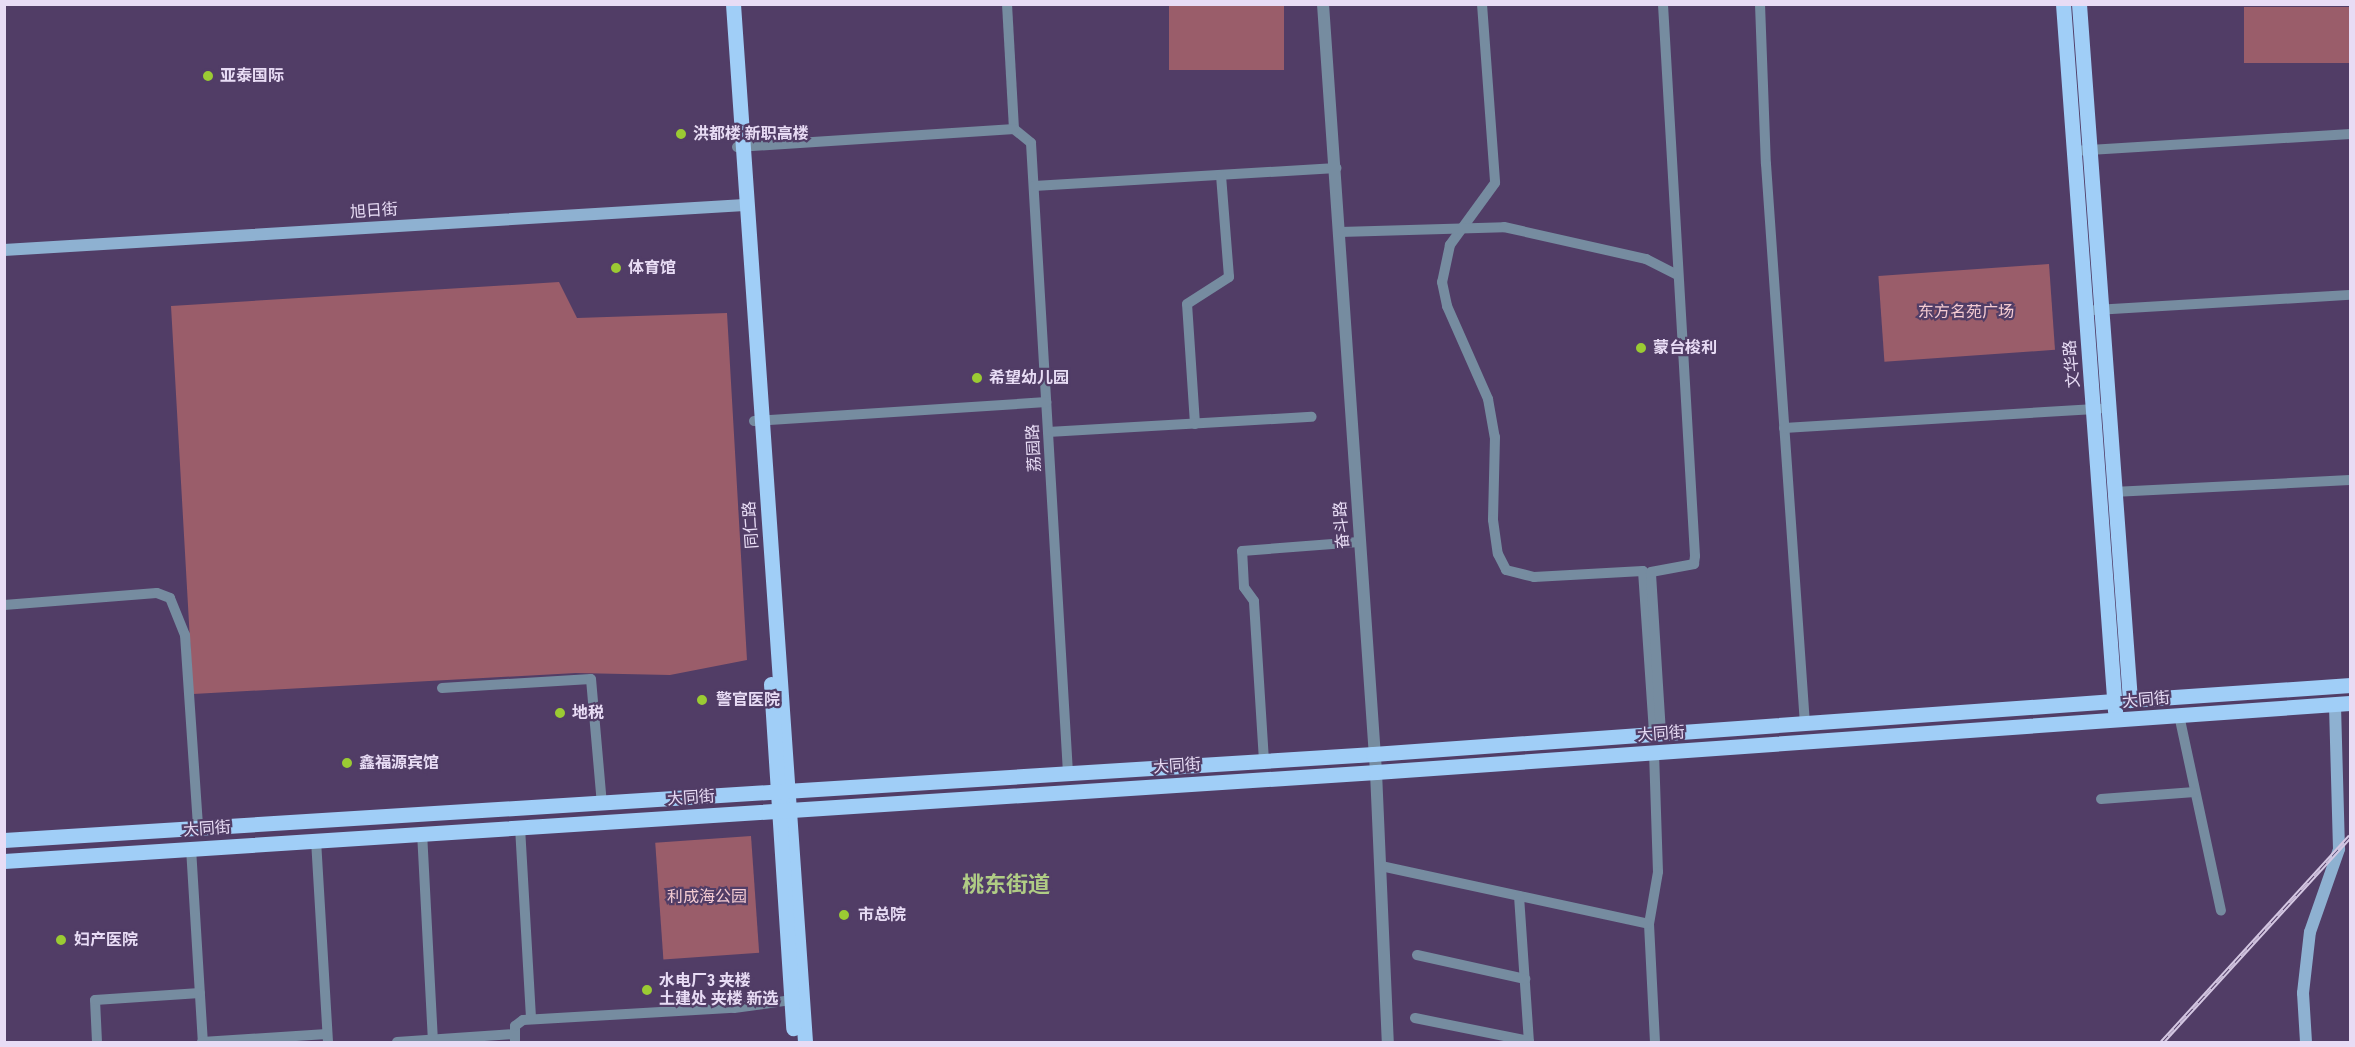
<!DOCTYPE html>
<meta charset="utf-8">
<style>
body{margin:0}
#map{position:relative;width:2355px;height:1047px;overflow:hidden;background:#513d66;font-family:"Roboto Condensed","Noto Sans SC",sans-serif}
div>[style]{position:absolute}
[style*='--x']{left:calc(var(--x)*1px);top:calc(var(--y)*1px);width:calc(var(--w)*1px);rotate:calc(var(--a)*1deg)}
.green>*{inset:0;background:#9a5d6a;transform-origin:0 0}
.minor>*{height:10px;margin:-5px;padding:0 5px;transform-origin:5px;border-radius:5px;background:#768ca0}
.tertiary>*{height:12px;margin:-6px;padding:0 6px;transform-origin:6px;border-radius:6px;background:#768ca0}
.secondary>*{height:12px;margin:-6px;padding:0 6px;transform-origin:6px;border-radius:6px;background:#8eb1d1}
.primary>*{height:15px;margin:-7.5px;padding:0 7.5px;transform-origin:7.5px;border-radius:7.5px;background:#a0cef7}
.rail>*{height:5px;margin-top:-2.5px;transform-origin:0;background:repeating-linear-gradient(90deg,#513d66 0 9px,#d4c7e2 0 18px);box-sizing:border-box;border-block:2px solid #d4c7e2}
.dots>*{width:16px;height:16px;translate:-50% -50%;box-sizing:border-box;border:3px solid #513d66;border-radius:50%}
span{translate:-50% -50%;white-space:nowrap;text-align:center;line-height:1.15;-webkit-text-stroke:4.5px #513d66;paint-order:stroke}
.poi-label{font-size:16px;color:#e8dcf5;font-weight:700}
.left{translate:0 -50%;text-align:left}
.street-label{font-size:16px;color:#e8dcf5}
.park-label{font-size:16px;color:#f4cbd2}
.district-label{font-size:22px;color:#b0cd85;font-weight:700}
.frame{position:absolute;inset:0;border:6px solid #e8dcf5;pointer-events:none}
</style>
<div id="map">
<div class="green">
<i style="left:1169px;top:5px;width:115px;height:65px"></i>
<i style="left:2350px;top:7px;width:56px;height:106px;rotate:90deg"></i>
<i style="left:2049px;top:264px;width:86px;height:171px;rotate:86deg"></i>
<i style="clip-path:polygon(559px 282px,577px 318px,727px 313px,747px 660px,670px 675px,576px 673px,193px 694px,171px 306px)"></i>
<i style="left:751px;top:836px;width:117px;height:96px;rotate:86deg"></i>
</div>
<div class="minor">
<i style="--x:1007;--y:4;--w:125;--a:86.8"></i>
<i style="--x:1482;--y:4;--w:179;--a:85.8"></i>
<i style="--x:1495;--y:183;--w:77;--a:126"></i>
<i style="--x:1450;--y:245;--w:38;--a:102"></i>
<i style="--x:1442;--y:282;--w:25;--a:78"></i>
<i style="--x:1447;--y:306;--w:102;--a:66.2"></i>
<i style="--x:1488;--y:399;--w:39;--a:80"></i>
<i style="--x:1495;--y:437;--w:83;--a:91.4"></i>
<i style="--x:1493;--y:520;--w:34;--a:82"></i>
<i style="--x:1498;--y:554;--w:18;--a:63"></i>
<i style="--x:1506;--y:570;--w:29;--a:14"></i>
<i style="--x:1534;--y:577;--w:109;--a:-3.2"></i>
<i style="--x:1643;--y:571;--w:163;--a:86.1"></i>
<i style="--x:1760;--y:4;--w:160;--a:87.9"></i>
<i style="--x:1766;--y:164;--w:561;--a:86.02"></i>
<i style="--x:1014;--y:129;--w:22;--a:39"></i>
<i style="--x:1031;--y:143;--w:632;--a:86.64"></i>
<i style="--x:737;--y:147;--w:278;--a:-3.7"></i>
<i style="--x:2073;--y:151;--w:278;--a:-3.5"></i>
<i style="--x:1034;--y:186;--w:303;--a:-3.4"></i>
<i style="--x:1340;--y:232;--w:164;--a:-1.7"></i>
<i style="--x:1504;--y:227;--w:146;--a:12.7"></i>
<i style="--x:1646;--y:259;--w:35;--a:27"></i>
<i style="--x:2095;--y:310;--w:255;--a:-3.4"></i>
<i style="--x:754;--y:421;--w:293;--a:-3.7"></i>
<i style="--x:1195;--y:424;--w:120;--a:-93.8"></i>
<i style="--x:1187;--y:304;--w:50;--a:-32.7"></i>
<i style="--x:1229;--y:277;--w:102;--a:-94.5"></i>
<i style="--x:1784;--y:428;--w:316;--a:-3.5"></i>
<i style="--x:1048;--y:432;--w:264;--a:-3.3"></i>
<i style="--x:2113;--y:492;--w:237;--a:-2.9"></i>
<i style="--x:4;--y:605;--w:153;--a:-4.5"></i>
<i style="--x:157;--y:593;--w:14;--a:21"></i>
<i style="--x:170;--y:598;--w:40;--a:68"></i>
<i style="--x:185;--y:635;--w:193;--a:86.1"></i>
<i style="--x:442;--y:688;--w:149;--a:-3.5"></i>
<i style="--x:591;--y:679;--w:125;--a:85"></i>
<i style="--x:2179;--y:715;--w:200;--a:77.9"></i>
<i style="--x:1661;--y:733;--w:161;--a:-93.6"></i>
<i style="--x:1651;--y:572;--w:44;--a:-10.5"></i>
<i style="--x:1694;--y:564;--w:8;--a:-83"></i>
<i style="--x:1695;--y:556;--w:553;--a:-93.32"></i>
<i style="--x:1654;--y:752;--w:120;--a:88.1"></i>
<i style="--x:1658;--y:872;--w:53;--a:99.8"></i>
<i style="--x:1649;--y:924;--w:118;--a:87.1"></i>
<i style="--x:1264;--y:761;--w:160;--a:-93.6"></i>
<i style="--x:1254;--y:601;--w:17;--a:-126"></i>
<i style="--x:1244;--y:587;--w:36;--a:-93"></i>
<i style="--x:1242;--y:551;--w:117;--a:-4.4"></i>
<i style="--x:2101;--y:799;--w:94;--a:-4.3"></i>
<i style="--x:520;--y:827;--w:192;--a:86.7"></i>
<i style="--x:422;--y:832;--w:207;--a:87"></i>
<i style="--x:316;--y:840;--w:202;--a:86.6"></i>
<i style="--x:191;--y:848;--w:194;--a:86.5"></i>
<i style="--x:1381;--y:866;--w:274;--a:12.2"></i>
<i style="--x:1519;--y:896;--w:146;--a:86.1"></i>
<i style="--x:1417;--y:955;--w:111;--a:12.5"></i>
<i style="--x:1415;--y:1018;--w:116;--a:11.4"></i>
<i style="--x:97;--y:1042;--w:42;--a:-92.7"></i>
<i style="--x:95;--y:1000;--w:105;--a:-3.8"></i>
<i style="--x:202;--y:1042;--w:125;--a:-3.7"></i>
<i style="--x:397;--y:1042;--w:118;--a:-3.9"></i>
<i style="--x:515;--y:1042;--w:16;--a:-90"></i>
<i style="--x:515;--y:1026;--w:10;--a:-37"></i>
<i style="--x:523;--y:1020;--w:211;--a:-3.3"></i>
<i style="--x:734;--y:1008;--w:59;--a:-7.9"></i>
</div>
<div class="tertiary">
<i style="--x:1323;--y:4;--w:770;--a:86.05"></i>
<i style="--x:1376;--y:772;--w:270;--a:87.5"></i>
</div>
<div class="secondary">
<i style="--x:4;--y:250;--w:742;--a:-3.48"></i>
<i style="--x:2306;--y:1042;--w:49;--a:-93.5"></i>
<i style="--x:2303;--y:993;--w:61;--a:-83.5"></i>
<i style="--x:2310;--y:932;--w:88;--a:-70.7"></i>
<i style="--x:2339;--y:849;--w:145;--a:-91.6"></i>
</div>
<div class="primary">
<i style="--x:733;--y:4;--w:1040;--a:86.03"></i>
<i style="--x:2063;--y:4;--w:709;--a:85.79"></i>
<i style="--x:2079;--y:4;--w:698;--a:85.81"></i>
<i style="--x:2130;--y:700;--w:221;--a:-3.9"></i>
<i style="--x:771;--y:684;--w:345;--a:86.3"></i>
<i style="--x:4;--y:840;--w:1372;--a:-3.59"></i>
<i style="--x:1373;--y:754;--w:743;--a:-4.09"></i>
<i style="--x:4;--y:861;--w:1375;--a:-3.71"></i>
<i style="--x:1376;--y:772;--w:976;--a:-4.05"></i>
</div>
<div class="rail">
<i style="--x:2162;--y:1042;--w:279;--a:-47.6"></i>
</div>
<div class="dots">
<i style="left:208px;top:76px;background:#9bcb33"></i>
<i style="left:681px;top:134px;background:#9bcb33"></i>
<i style="left:616px;top:268px;background:#9bcb33"></i>
<i style="left:1641px;top:348px;background:#9bcb33"></i>
<i style="left:977px;top:378px;background:#9bcb33"></i>
<i style="left:702px;top:700px;background:#9bcb33"></i>
<i style="left:560px;top:713px;background:#9bcb33"></i>
<i style="left:347px;top:763px;background:#9bcb33"></i>
<i style="left:844px;top:915px;background:#9bcb33"></i>
<i style="left:61px;top:940px;background:#9bcb33"></i>
<i style="left:647px;top:990px;background:#9bcb33"></i>
</div>
<div class="poi-label">
<span class="left" style="left:220px;top:76px">亚泰国际</span>
<span class="left" style="left:693px;top:134px">洪都楼 新职高楼</span>
<span class="left" style="left:628px;top:268px">体育馆</span>
<span class="left" style="left:1653px;top:348px">蒙台梭利</span>
<span class="left" style="left:989px;top:378px">希望幼儿园</span>
<span class="left" style="left:716px;top:700px">警官医院</span>
<span class="left" style="left:572px;top:713px">地税</span>
<span class="left" style="left:359px;top:763px">鑫福源宾馆</span>
<span class="left" style="left:858px;top:915px">市总院</span>
<span class="left" style="left:74px;top:940px">妇产医院</span>
<span class="left" style="left:659px;top:990px">水电厂3 夹楼<br>土建处 夹楼 新选</span>
</div>
<div class="street-label">
<span style="left:374px;top:211px;rotate:-4deg">旭日街</span>
<span style="left:2072px;top:364px;rotate:-95deg">文华路</span>
<span style="left:1034px;top:448px;rotate:-93deg">荔园路</span>
<span style="left:751px;top:525px;rotate:-94deg">同仁路</span>
<span style="left:1342px;top:525px;rotate:-94deg">奋斗路</span>
<span style="left:2146px;top:700px;rotate:-5deg">大同街</span>
<span style="left:1661px;top:734px;rotate:-4deg">大同街</span>
<span style="left:1177px;top:766px;rotate:-4deg">大同街</span>
<span style="left:691px;top:798px;rotate:-4deg">大同街</span>
<span style="left:207px;top:829px;rotate:-4deg">大同街</span>
</div>
<div class="park-label">
<span style="left:1966px;top:312px">东方名苑广场</span>
<span style="left:707px;top:897px">利成海公园</span>
</div>
<div class="district-label">
<span style="left:1006px;top:885px">桃东街道</span>
</div>
<div class="frame"></div>
</div>
